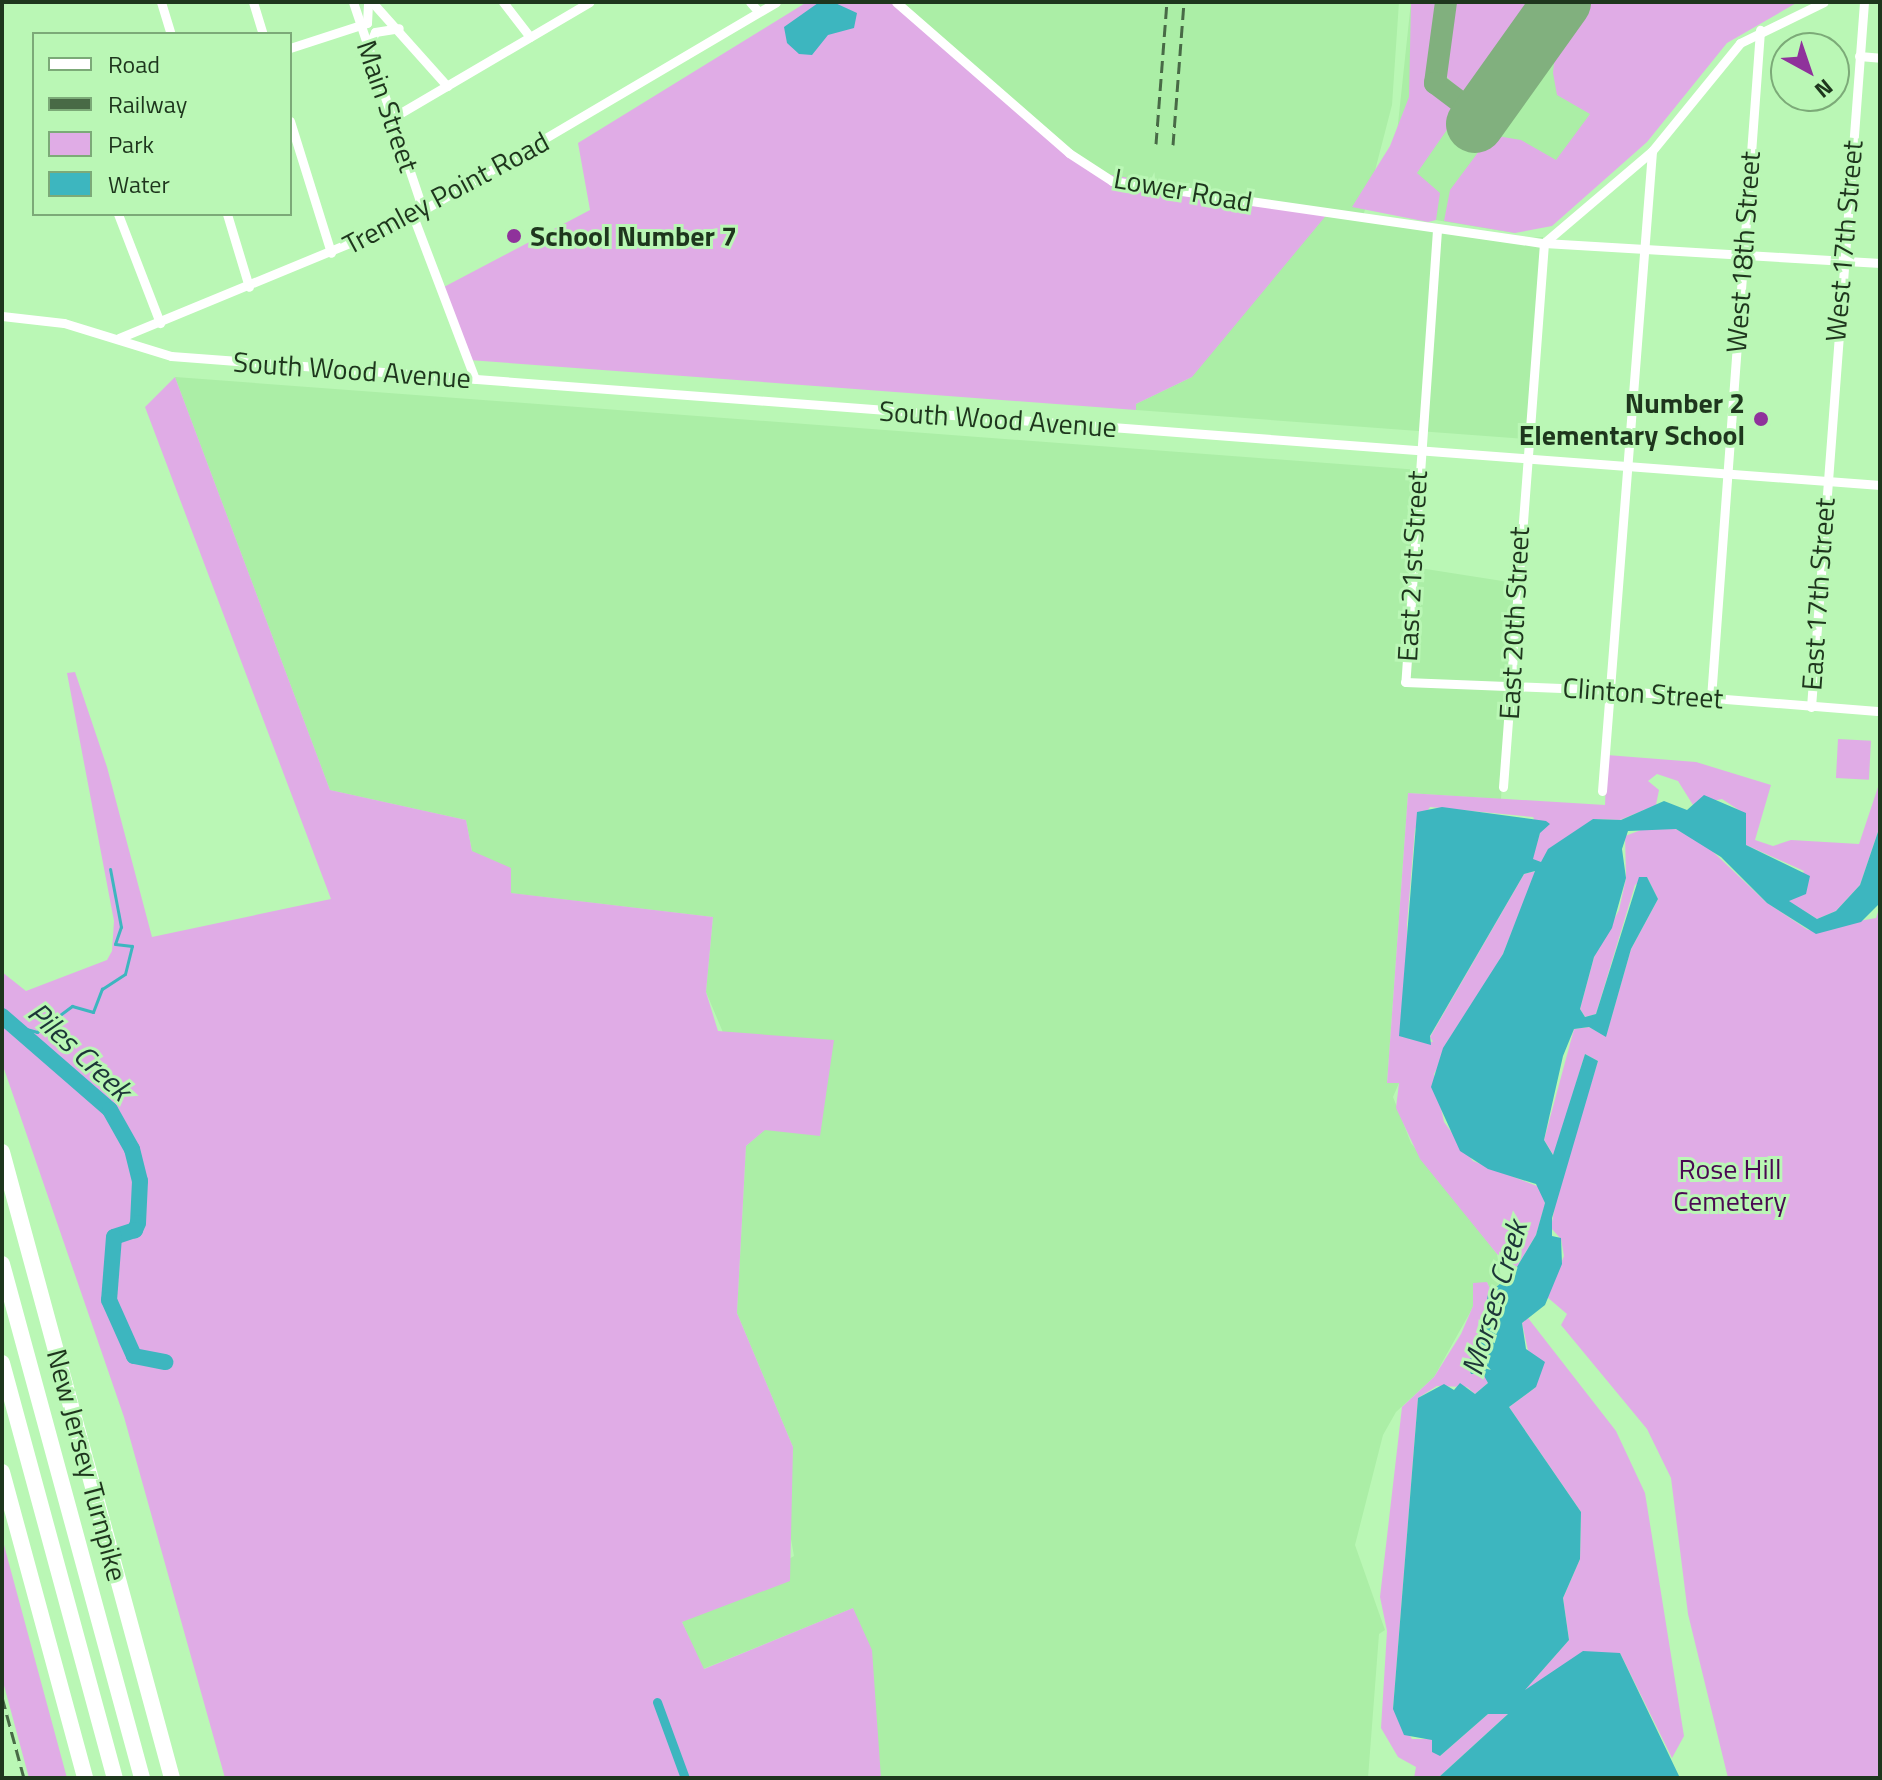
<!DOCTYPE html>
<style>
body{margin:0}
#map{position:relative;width:1882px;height:1780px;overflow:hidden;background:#baf7b5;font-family:"Titillium Web",sans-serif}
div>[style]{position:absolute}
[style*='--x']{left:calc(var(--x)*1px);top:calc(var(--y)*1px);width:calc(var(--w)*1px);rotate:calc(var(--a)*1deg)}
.built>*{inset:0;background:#abeea6}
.green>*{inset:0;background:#e0ace6;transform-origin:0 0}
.water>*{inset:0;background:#3db6bf}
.stream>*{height:3px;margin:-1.5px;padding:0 1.5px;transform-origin:1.5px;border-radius:1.5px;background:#3db6bf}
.canal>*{height:9px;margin:-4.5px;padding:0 4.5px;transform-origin:4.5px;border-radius:4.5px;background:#3db6bf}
.river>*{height:16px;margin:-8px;padding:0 8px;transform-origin:8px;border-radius:8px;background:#3db6bf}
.taxiway>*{height:22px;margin:-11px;padding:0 11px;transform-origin:11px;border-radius:11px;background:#81b07e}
.runway>*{height:58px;margin:-29px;padding:0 29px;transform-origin:29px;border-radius:29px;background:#81b07e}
.street>*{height:9px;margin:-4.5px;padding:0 4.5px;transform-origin:4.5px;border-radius:4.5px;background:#fff}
.highway>*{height:16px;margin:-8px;padding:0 8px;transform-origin:8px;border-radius:8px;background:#fff}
.rail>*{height:3px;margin-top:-1.5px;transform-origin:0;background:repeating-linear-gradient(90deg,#486a46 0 12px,transparent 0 18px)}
.dots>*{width:22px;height:22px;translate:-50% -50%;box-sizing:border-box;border:4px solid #baf7b5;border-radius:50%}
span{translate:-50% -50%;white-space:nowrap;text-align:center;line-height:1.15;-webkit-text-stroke:6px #baf7b5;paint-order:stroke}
.street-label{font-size:28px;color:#1e361d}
.poi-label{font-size:28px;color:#1e361d;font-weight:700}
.left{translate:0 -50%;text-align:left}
.right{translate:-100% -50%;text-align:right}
.park-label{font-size:28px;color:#4a0952}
.water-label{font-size:30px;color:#1c3638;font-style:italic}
.frame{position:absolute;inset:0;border:4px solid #1e361d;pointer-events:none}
.legend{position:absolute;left:32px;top:32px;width:260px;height:184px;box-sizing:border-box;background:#baf7b5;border:2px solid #7caa78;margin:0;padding:10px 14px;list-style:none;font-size:24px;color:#1e361d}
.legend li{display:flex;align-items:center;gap:16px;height:40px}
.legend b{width:40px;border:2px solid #7caa78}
.north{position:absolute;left:1770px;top:32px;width:80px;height:80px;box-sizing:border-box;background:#baf7b5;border:2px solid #7caa78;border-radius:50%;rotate:140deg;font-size:22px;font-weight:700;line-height:32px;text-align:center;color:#1e361d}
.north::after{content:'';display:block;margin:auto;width:28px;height:36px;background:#8f329b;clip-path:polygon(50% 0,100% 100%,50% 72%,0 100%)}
</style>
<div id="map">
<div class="built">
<i style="clip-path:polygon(894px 2px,1399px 2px,1392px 105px,1363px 217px,1512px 239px,1543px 237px,1526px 439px,1136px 410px,1136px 404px,1192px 377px,1094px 172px)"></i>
<i style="clip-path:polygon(1411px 2px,1684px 2px,1515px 233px,1399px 214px,1397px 133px)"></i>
<i style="clip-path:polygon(175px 377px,1420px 470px,1413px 567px,1515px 583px,1501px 799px,1408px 793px,1387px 1083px,1399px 1083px,1393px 1097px,1411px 1143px,1497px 1254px,1502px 1284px,1492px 1293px,1487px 1282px,1434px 1377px,1396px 1412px,1383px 1435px,1355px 1545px,1385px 1630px,1379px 1634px,1368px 1778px,881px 1778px,853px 1608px,703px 1669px,682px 1622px,794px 1556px,788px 1522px,793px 1447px,737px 1313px,746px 1146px,764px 1130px,706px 992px,713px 917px,510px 893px,472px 851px,466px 820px,330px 790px)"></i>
</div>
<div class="green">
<i style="clip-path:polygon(807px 2px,894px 2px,1094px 172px,1329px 212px,1192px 377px,1136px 404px,1136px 410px,469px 360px,442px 288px,590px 210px,578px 143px)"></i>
<i style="clip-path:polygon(1411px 2px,1440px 2px,1431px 77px,1460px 111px,1417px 173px,1440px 193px,1436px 220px,1428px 222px,1352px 207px,1390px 146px,1409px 97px)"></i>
<i style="clip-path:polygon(1456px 2px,1532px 2px,1464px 95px,1446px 76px,1449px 18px)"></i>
<i style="clip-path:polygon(1591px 2px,1798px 2px,1727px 43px,1647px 142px,1552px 226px,1515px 233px,1444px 221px,1450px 190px,1491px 135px,1521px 140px,1556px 160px,1590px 114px,1557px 95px,1553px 73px,1555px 52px)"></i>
<i style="clip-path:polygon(175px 377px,330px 790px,466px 820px,472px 851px,511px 868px,511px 893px,713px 917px,706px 992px,718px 1031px,834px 1040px,820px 1136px,765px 1130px,746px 1146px,737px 1313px,793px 1447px,790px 1581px,682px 1622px,704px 1669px,853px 1608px,872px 1650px,881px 1778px,225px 1778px,124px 1417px,2px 1063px,2px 972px,26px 991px,107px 960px,112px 951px,114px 921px,67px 673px,75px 672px,107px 767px,152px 937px,331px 899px,145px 407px)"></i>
<i style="left:1838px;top:739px;width:33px;height:39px;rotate:3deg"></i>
<i style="clip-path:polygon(1607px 755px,1696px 762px,1771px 785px,1755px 840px,1773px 846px,1791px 840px,1859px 844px,1880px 781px,1880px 826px,1860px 885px,1836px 911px,1817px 919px,1788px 901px,1804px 871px,1746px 845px,1745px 814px,1722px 799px,1693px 805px,1678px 781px,1657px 774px,1648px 781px,1659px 790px,1656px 805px,1620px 820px,1593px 819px,1542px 863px,1532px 860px,1540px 833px,1533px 817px,1430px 807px,1415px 829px,1407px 924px,1409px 1039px,1433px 1042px,1430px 1037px,1524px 874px,1536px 871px,1503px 954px,1434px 1074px,1444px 1122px,1473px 1161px,1542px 1188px,1545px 1204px,1536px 1235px,1517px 1267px,1497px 1254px,1420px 1159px,1396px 1108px,1399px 1083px,1387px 1083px,1408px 793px,1605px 805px)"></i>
<i style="clip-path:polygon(1649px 827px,1676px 829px,1708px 847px,1766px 902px,1808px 930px,1876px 918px,1880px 906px,1880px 1778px,1728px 1778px,1688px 1614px,1671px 1478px,1647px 1429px,1561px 1325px,1567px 1314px,1547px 1297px,1564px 1256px,1561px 1239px,1551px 1228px,1557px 1193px,1598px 1061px,1585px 1054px,1554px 1156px,1544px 1140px,1574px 1029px,1589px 1027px,1606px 1036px,1631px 949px,1658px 899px,1647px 877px,1635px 885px,1596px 1014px,1585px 1017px,1580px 1009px,1594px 957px,1619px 910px,1626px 878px,1625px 836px)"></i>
<i style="clip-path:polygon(1487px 1282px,1492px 1293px,1479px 1346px,1488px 1383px,1475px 1394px,1467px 1387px,1437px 1386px,1418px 1398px,1393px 1709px,1412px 1739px,1432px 1739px,1440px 1756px,1488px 1714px,1508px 1714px,1438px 1778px,1414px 1778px,1416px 1767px,1398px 1757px,1381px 1728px,1387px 1631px,1380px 1597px,1402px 1407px,1434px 1377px,1461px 1334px,1473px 1306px,1473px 1283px)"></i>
<i style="clip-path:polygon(1528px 1318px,1616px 1431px,1645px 1493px,1684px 1736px,1672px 1758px,1620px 1653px,1522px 1693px,1569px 1640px,1563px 1598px,1580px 1559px,1581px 1512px,1509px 1407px,1536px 1387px,1522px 1323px)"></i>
<i style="clip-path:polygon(2px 1537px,8px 1560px,67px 1778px,29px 1778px,2px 1678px)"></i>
</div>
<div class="water">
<i style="clip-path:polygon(833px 2px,857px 13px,854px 28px,828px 35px,812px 55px,799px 54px,787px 43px,784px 27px,818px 3px)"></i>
<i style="clip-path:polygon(1704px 795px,1746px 813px,1746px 845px,1810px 876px,1806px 894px,1789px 901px,1817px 919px,1836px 911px,1860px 885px,1880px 826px,1880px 903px,1861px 922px,1816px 934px,1767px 903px,1721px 857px,1676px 829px,1628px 831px,1622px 849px,1626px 878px,1612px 928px,1594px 957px,1580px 1009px,1585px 1017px,1596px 1014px,1639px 877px,1647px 877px,1658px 899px,1631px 949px,1606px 1037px,1589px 1027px,1574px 1029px,1563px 1056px,1544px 1140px,1553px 1155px,1585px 1054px,1598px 1061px,1552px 1218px,1552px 1236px,1561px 1238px,1562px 1264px,1545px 1305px,1522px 1323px,1526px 1349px,1545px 1362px,1536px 1387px,1509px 1407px,1581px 1512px,1580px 1559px,1563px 1598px,1569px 1640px,1525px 1690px,1583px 1651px,1620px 1653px,1680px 1778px,1438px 1778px,1508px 1714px,1488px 1714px,1440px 1756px,1432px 1752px,1432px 1740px,1404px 1735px,1393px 1709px,1418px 1398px,1444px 1384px,1454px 1390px,1460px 1383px,1475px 1394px,1488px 1383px,1483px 1374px,1471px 1374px,1466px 1360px,1484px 1354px,1479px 1346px,1488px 1294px,1514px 1272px,1536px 1235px,1545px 1203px,1536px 1184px,1488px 1169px,1460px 1151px,1431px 1087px,1443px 1048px,1503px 954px,1535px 871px,1524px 874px,1430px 1036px,1431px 1045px,1399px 1036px,1417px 812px,1442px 807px,1546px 821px,1550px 824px,1540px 833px,1533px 859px,1541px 862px,1548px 849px,1593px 819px,1621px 820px,1664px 801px,1687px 810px)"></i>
</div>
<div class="stream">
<i style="--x:15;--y:1026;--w:23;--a:15"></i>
<i style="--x:37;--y:1032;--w:44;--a:-36.6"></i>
<i style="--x:72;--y:1006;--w:22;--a:16"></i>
<i style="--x:93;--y:1012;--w:25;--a:-69"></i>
<i style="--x:102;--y:989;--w:27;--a:-33"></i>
<i style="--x:125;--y:974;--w:29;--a:-76"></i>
<i style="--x:132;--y:946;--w:17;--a:-173"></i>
<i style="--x:115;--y:944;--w:18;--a:-71"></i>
<i style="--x:121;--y:927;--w:59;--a:-100.7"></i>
</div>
<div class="canal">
<i style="--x:657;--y:1702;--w:81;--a:69.8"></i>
</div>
<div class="river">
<i style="--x:2;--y:1016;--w:143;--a:41"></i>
<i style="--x:110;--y:1110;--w:45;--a:60.6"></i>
<i style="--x:132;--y:1149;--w:33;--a:76"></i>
<i style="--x:140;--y:1181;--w:42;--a:92.7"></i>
<i style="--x:138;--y:1223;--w:8;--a:113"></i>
<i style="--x:135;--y:1230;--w:22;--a:162"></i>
<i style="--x:114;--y:1237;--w:63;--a:94.5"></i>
<i style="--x:109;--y:1300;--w:61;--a:65.9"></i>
<i style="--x:134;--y:1356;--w:32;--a:11"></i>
</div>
<div class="taxiway">
<i style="--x:1446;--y:2;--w:82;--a:97.7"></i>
<i style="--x:1435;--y:83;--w:56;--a:37.1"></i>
</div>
<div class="runway">
<i style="--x:1475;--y:124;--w:150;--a:-54.5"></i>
</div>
<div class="street">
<i style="--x:161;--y:2;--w:34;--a:73"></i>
<i style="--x:253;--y:2;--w:34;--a:73"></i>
<i style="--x:353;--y:2;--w:219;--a:71.4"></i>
<i style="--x:372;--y:2;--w:113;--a:48.2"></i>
<i style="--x:503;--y:2;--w:44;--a:52.4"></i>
<i style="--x:750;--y:2;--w:13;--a:48"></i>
<i style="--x:896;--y:2;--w:230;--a:41.1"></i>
<i style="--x:1069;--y:153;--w:51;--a:33.1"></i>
<i style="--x:1112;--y:181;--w:436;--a:8.2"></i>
<i style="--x:1544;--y:243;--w:337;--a:3.4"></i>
<i style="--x:369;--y:46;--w:15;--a:-67"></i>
<i style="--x:375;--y:32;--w:24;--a:-9"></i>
<i style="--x:290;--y:48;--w:81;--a:-18"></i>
<i style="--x:367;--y:23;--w:21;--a:-87"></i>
<i style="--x:1859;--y:56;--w:21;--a:5"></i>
<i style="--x:392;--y:118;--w:229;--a:-30.4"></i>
<i style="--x:290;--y:121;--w:138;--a:72.7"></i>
<i style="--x:118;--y:214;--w:117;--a:68.9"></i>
<i style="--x:227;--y:214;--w:76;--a:73.2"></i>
<i style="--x:413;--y:216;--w:174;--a:69.2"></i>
<i style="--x:1437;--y:230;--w:453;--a:94"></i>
<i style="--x:1405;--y:682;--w:206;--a:2.2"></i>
<i style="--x:1611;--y:690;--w:270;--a:4.5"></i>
<i style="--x:1544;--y:243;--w:142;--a:-40.4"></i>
<i style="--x:1652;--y:151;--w:139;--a:-50.8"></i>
<i style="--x:1740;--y:43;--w:93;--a:-26"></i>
<i style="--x:2;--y:316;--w:62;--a:6.4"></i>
<i style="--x:64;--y:323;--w:112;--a:17.1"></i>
<i style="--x:171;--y:356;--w:1714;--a:4.32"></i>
<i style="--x:119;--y:338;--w:313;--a:-22.4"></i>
<i style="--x:408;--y:219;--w:427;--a:-30.5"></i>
<i style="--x:1711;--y:698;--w:670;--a:-85.8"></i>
<i style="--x:1811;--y:707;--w:707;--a:-85.7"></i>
<i style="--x:1503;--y:787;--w:546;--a:-85.69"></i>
<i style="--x:1602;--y:791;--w:642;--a:-85.53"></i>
</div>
<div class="highway">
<i style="--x:2;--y:1152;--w:649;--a:74.81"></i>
<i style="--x:2;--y:1264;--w:533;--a:74.76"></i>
<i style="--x:2;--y:1363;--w:430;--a:74.8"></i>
<i style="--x:2;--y:1472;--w:317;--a:74.8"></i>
</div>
<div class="rail">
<i style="--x:1156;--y:144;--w:142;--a:-85.6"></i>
<i style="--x:1173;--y:145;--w:143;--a:-85.6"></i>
<i style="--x:2;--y:1697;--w:84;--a:74.8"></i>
</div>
<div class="dots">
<i style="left:514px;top:236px;background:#8f329b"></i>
<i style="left:1761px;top:419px;background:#8f329b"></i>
</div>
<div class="street-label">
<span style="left:388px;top:106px;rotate:71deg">Main Street</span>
<span style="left:1183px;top:190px;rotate:10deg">Lower Road</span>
<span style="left:446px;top:193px;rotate:-28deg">Tremley Point Road</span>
<span style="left:1844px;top:241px;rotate:-85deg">West 17th Street</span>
<span style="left:1743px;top:252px;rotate:-86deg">West 18th Street</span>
<span style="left:352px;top:370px;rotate:4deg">South Wood Avenue</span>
<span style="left:998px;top:419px;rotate:4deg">South Wood Avenue</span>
<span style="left:1412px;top:566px;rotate:-87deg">East 21st Street</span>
<span style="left:1818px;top:594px;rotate:-86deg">East 17th Street</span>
<span style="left:1514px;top:623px;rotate:-87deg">East 20th Street</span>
<span style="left:1643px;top:693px;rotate:4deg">Clinton Street</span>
<span style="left:87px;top:1465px;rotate:75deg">New Jersey Turnpike</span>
</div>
<div class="poi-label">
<span class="left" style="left:530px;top:236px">School Number 7</span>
<span class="right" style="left:1745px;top:419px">Number 2<br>Elementary School</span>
</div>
<div class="park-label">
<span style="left:1730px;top:1185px">Rose Hill<br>Cemetery</span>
</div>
<div class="water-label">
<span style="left:80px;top:1051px;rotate:43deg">Piles Creek</span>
<span style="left:1494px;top:1298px;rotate:-73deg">Morses Creek</span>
</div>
<div class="frame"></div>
<ul class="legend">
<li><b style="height:10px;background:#fff"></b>Road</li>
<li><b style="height:10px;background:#486a46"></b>Railway</li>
<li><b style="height:22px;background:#e0ace6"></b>Park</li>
<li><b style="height:22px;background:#3db6bf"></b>Water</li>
</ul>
<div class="north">N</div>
</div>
